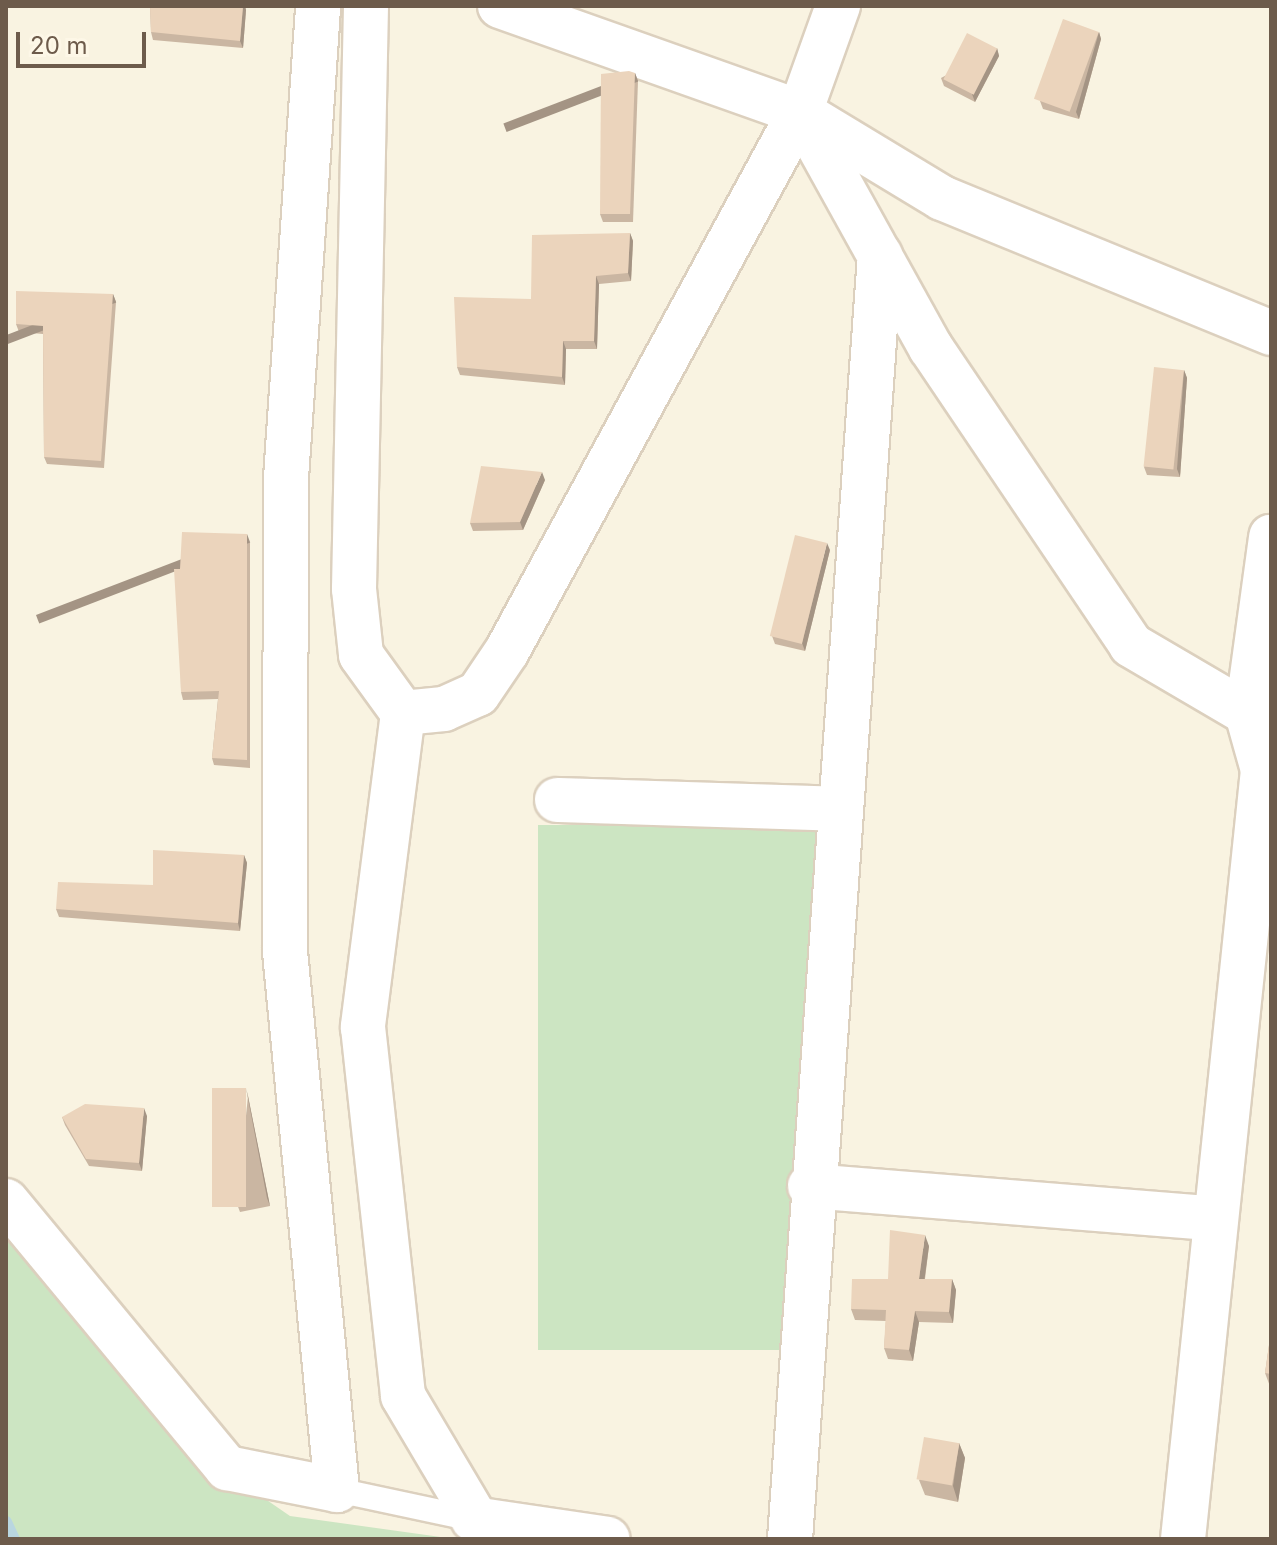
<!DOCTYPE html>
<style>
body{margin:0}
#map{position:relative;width:1277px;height:1545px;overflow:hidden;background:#f9f3e1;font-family:Inter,sans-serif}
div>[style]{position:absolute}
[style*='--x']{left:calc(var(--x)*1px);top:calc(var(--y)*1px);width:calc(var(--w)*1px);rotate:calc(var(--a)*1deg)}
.green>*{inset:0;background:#cce5c2;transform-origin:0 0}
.stream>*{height:12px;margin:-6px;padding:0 6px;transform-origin:6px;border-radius:6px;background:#b9d6e0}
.roads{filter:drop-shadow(2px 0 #dcd0be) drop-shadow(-2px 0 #dcd0be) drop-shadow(0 2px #dcd0be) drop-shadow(0 -2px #dcd0be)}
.service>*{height:24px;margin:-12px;padding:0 12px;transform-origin:12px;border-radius:12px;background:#fff}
.minor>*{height:44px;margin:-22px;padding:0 22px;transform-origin:22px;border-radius:22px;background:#fff}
.wall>*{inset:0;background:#cab6a2}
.shaded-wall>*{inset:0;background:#a49484;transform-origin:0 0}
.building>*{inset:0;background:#ebd4bc;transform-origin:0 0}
span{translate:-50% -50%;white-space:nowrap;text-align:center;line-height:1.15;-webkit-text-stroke:6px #fdf7e7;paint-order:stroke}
.frame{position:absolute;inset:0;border:8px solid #6d5b4b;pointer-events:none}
.scale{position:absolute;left:16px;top:32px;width:130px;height:36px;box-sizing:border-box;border:4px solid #6d5b4b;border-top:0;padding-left:10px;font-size:24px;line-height:28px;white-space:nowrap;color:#6d5b4b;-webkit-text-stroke:6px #fdf7e7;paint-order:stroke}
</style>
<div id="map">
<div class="green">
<i style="left:538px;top:825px;width:286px;height:525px"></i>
<i style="clip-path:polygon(6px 1221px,229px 1474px,290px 1516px,455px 1539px,6px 1539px)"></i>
</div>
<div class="stream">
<i style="--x:6;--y:1522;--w:19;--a:65"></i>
</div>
<div class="roads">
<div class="service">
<i style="--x:337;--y:1490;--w:139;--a:12"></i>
</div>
<div class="minor">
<i style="--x:366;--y:6;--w:583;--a:91.18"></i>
<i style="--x:354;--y:589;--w:66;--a:83.9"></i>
<i style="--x:361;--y:655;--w:72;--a:54.1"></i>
<i style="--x:403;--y:713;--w:41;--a:-5.6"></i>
<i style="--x:444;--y:709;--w:37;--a:-24"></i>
<i style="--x:478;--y:694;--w:52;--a:-56"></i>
<i style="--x:507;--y:651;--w:613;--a:-61.47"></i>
<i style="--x:800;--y:112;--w:113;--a:-70.3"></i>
<i style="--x:500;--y:6;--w:318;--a:19.5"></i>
<i style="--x:800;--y:112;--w:166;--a:31.2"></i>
<i style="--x:942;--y:198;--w:356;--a:22.3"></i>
<i style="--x:800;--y:112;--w:270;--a:61"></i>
<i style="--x:931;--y:348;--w:358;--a:56"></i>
<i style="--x:1131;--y:645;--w:134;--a:30.4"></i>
<i style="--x:1247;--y:713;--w:178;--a:-82.2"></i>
<i style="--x:403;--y:713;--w:317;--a:97.3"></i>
<i style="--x:363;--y:1027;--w:371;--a:83.8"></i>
<i style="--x:403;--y:1396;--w:166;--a:59.3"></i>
<i style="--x:557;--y:800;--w:282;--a:1.8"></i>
<i style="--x:810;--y:1186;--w:407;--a:4.6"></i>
<i style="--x:6;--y:1201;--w:347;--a:50.4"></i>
<i style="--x:227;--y:1468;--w:112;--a:11.3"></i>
<i style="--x:337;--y:1490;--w:541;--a:-95.52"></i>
<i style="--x:285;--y:952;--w:474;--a:-89.9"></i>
<i style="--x:286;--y:478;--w:473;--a:-86.1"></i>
<i style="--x:473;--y:1519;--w:136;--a:8.4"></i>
<i style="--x:790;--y:1539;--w:1287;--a:-85.99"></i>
<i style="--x:1183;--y:1539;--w:773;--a:-84.06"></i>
<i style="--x:1263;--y:770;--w:59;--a:-105.7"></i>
</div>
</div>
<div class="wall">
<i style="clip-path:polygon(150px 6px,245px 6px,246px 10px,243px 48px,153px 40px,151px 32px)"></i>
<i style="clip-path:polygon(1099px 32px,1101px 39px,1079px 119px,1043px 109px,1040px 101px)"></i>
<i style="clip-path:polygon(997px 48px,999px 56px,975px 102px,944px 86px,941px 78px)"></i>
<i style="clip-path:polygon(635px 73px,638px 81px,633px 222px,603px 222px,600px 214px)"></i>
<i style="clip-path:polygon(630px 233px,633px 241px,631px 281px,599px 284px,597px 349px,566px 349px,565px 385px,460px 375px,457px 367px,531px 299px)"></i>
<i style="clip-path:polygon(113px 294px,116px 302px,104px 468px,47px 464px,44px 457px,43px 334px,19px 332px,16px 324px)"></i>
<i style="clip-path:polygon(1184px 370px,1187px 378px,1180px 477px,1147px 475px,1144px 467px)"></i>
<i style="clip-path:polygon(545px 480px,523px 530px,473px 531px,470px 523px)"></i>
<i style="clip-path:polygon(250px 542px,250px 768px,214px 765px,212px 758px,218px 699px,183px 700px,181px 692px,180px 569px)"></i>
<i style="clip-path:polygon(830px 550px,805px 651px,775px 644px,772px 636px)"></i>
<i style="clip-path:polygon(244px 855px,247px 863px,240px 931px,59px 917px,56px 909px,153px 885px)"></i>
<i style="clip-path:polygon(248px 1096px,270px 1206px,240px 1212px,237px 1204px)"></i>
<i style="clip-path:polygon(147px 1116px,142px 1171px,89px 1166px,65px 1125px,62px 1117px)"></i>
<i style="clip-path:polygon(929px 1246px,925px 1279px,952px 1279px,956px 1290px,953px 1323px,919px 1322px,913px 1361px,888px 1359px,884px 1348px,886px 1321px,855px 1320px,851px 1309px)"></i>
<i style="clip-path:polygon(1271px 1331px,1271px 1389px,1265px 1373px)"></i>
<i style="clip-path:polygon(959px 1443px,965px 1458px,958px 1502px,925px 1495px,919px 1480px)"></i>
</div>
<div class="shaded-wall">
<i style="clip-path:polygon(243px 6px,245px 6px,246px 10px,243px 48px,240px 41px)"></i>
<i style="clip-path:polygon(1099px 32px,1101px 39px,1079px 119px,1076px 112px)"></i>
<i style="clip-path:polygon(997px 48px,999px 56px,975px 102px,972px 94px)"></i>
<i style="left:635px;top:73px;width:9px;height:141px;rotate:69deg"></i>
<i style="clip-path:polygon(630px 233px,633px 241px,631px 281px,628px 273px)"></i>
<i style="clip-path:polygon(596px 276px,599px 284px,597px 349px,594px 341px)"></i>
<i style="left:113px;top:294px;width:9px;height:167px;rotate:69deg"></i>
<i style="clip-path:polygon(563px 341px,566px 349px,565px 385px,562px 377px)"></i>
<i style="clip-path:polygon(1184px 370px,1187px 378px,1180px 477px,1177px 469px)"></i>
<i style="clip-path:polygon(542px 472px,545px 480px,523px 530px,520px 522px)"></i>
<i style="left:247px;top:534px;width:9px;height:226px;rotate:69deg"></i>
<i style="clip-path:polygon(827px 543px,830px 550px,805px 651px,802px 643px)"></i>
<i style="clip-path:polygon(244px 855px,247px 863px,240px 931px,238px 923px)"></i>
<i style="clip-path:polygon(246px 1088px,248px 1096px,270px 1206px,267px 1198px)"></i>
<i style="clip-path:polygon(144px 1108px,147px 1116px,142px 1171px,139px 1163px)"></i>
<i style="clip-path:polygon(925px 1235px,929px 1246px,923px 1290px,919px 1279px)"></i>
<i style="clip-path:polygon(952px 1279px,956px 1290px,953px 1323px,949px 1312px)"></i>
<i style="clip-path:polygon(915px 1311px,919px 1322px,913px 1361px,909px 1350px)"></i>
<i style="clip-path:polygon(959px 1443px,965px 1458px,958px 1502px,953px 1486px)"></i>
</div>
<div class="building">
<i style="clip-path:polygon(150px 6px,243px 6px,240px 41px,151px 32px)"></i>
<i style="left:1063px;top:19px;width:38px;height:85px;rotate:20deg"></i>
<i style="left:967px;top:33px;width:34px;height:52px;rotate:27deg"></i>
<i style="clip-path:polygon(629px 71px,635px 73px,630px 214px,600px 214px,601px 74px)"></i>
<i style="clip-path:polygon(630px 233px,628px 273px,596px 276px,594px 341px,563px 341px,562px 377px,457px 367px,454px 297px,531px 299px,532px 235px)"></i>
<i style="clip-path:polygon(16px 291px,113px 294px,101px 461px,44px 457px,43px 326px,16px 324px)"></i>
<i style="left:1154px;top:367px;width:30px;height:100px;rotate:6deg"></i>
<i style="clip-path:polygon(481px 466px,542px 472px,520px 522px,470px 523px)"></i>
<i style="clip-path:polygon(182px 532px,247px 534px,247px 760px,212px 758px,219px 691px,181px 692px,174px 569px,180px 569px)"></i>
<i style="left:795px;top:535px;width:33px;height:104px;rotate:14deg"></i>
<i style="clip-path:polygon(153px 850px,244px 855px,238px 923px,56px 909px,58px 882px,153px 885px)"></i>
<i style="left:212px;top:1088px;width:34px;height:119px"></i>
<i style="clip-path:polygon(85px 1104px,144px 1108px,139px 1163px,86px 1159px,62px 1117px)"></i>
<i style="clip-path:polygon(890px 1230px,925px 1235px,919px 1279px,952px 1279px,949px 1312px,915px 1311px,909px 1350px,884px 1348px,886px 1310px,851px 1309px,852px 1279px,888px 1279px)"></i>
<i style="clip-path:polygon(1271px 1331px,1271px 1374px,1265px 1373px)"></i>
<i style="left:924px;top:1437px;width:36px;height:43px;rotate:10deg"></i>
</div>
<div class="frame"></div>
<div class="scale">20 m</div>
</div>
